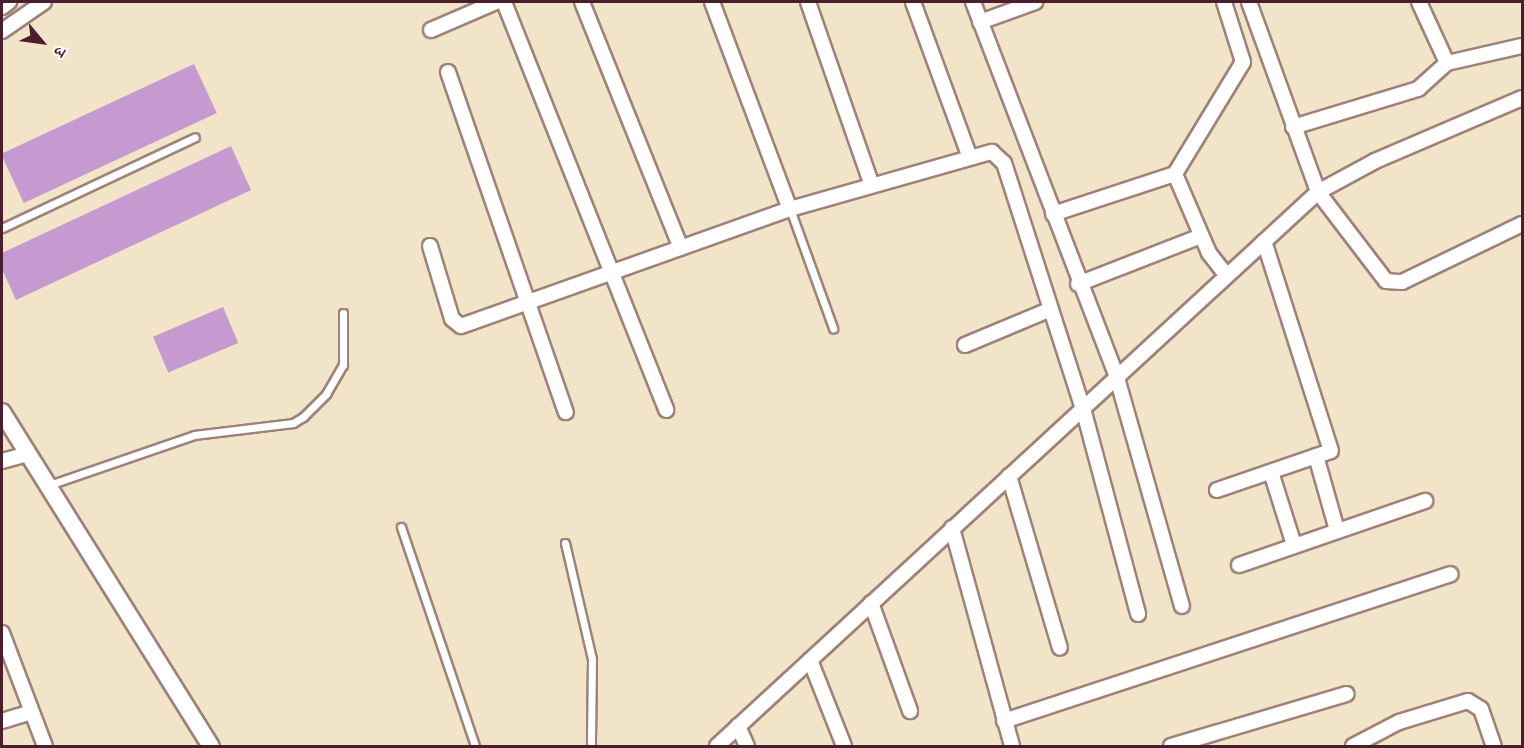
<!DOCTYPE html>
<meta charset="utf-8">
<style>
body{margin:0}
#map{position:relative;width:1524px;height:748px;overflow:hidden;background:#f1e4c9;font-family:"Sorts Mill Goudy","Noto Serif Devanagari",serif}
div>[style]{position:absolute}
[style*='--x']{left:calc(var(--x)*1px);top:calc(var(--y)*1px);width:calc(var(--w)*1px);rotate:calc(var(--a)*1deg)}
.building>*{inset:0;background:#c699d1;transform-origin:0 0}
.roads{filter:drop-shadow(2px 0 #9e827a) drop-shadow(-2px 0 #9e827a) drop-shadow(0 2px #9e827a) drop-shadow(0 -2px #9e827a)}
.service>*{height:7px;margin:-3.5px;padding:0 3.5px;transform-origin:3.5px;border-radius:3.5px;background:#fff}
.minor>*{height:14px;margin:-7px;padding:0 7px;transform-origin:7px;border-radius:7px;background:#fff}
.tertiary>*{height:16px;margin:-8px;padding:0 8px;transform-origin:8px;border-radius:8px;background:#fff}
span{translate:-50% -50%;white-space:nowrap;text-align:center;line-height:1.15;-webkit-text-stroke:5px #fff;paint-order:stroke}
.frame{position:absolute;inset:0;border:3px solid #4a1f2b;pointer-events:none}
.north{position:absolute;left:12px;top:12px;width:60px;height:60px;-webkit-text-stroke:4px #fff;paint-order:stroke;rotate:119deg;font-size:16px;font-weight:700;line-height:24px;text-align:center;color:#4a1f2b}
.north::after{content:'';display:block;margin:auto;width:21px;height:27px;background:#4a1f2b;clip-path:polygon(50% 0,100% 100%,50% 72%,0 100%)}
</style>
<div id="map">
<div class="building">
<i style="left:194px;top:64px;width:54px;height:213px;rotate:65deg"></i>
<i style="clip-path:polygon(231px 146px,251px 190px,16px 300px,2px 269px,2px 253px)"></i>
<i style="left:223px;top:307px;width:39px;height:76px;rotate:67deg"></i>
</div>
<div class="roads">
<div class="service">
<i style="--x:790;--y:209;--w:127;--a:70.1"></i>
<i style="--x:2;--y:228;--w:213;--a:-25.2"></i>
<i style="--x:49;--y:485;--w:153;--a:-19"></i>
<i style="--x:194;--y:435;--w:100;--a:-6.9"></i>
<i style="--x:293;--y:423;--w:12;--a:-31"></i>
<i style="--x:303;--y:417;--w:33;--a:-45"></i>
<i style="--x:326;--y:394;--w:34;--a:-60"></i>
<i style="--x:343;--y:365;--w:52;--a:-90"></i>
<i style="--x:401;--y:527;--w:231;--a:71.3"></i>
<i style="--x:565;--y:543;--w:119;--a:76.9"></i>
<i style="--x:592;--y:659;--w:87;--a:90.7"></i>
</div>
<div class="minor">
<i style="--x:504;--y:2;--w:439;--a:68.3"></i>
<i style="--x:582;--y:2;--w:265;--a:68.1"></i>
<i style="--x:712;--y:2;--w:221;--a:69.4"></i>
<i style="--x:808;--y:2;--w:192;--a:70.8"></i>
<i style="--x:913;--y:2;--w:163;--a:69.9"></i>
<i style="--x:973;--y:2;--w:403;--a:69"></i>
<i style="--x:1117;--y:378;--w:237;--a:74.1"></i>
<i style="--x:1224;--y:2;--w:63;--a:72.4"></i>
<i style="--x:1243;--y:62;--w:131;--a:121.3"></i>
<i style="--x:1175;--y:174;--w:86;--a:66.7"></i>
<i style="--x:1209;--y:253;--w:29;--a:52"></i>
<i style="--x:1249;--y:2;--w:202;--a:70"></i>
<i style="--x:1318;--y:192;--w:112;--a:52.6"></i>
<i style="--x:1386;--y:281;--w:16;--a:4"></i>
<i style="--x:1402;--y:282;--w:133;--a:-25.8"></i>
<i style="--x:1419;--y:2;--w:67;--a:65.3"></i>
<i style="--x:1447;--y:63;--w:77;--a:-12.8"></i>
<i style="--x:2;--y:7;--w:9;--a:-36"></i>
<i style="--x:980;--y:22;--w:59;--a:-20"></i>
<i style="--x:431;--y:30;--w:71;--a:-23.3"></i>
<i style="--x:2;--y:31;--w:51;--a:-34.6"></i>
<i style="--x:448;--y:72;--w:360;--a:70.9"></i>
<i style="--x:1293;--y:127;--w:131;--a:-16.9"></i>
<i style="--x:1418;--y:89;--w:39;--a:-42"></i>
<i style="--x:1053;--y:214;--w:128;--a:-18.2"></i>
<i style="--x:430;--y:246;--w:76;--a:73.2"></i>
<i style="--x:452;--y:319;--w:11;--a:38"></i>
<i style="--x:461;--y:326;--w:349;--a:-19.6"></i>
<i style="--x:790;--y:209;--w:210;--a:-15.8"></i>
<i style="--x:992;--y:152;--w:16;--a:43"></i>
<i style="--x:1004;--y:163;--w:262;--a:72.2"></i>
<i style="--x:1084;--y:412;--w:209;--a:75"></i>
<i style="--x:1078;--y:284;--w:132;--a:-21.3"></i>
<i style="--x:965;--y:345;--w:93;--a:-22.7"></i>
<i style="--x:1316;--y:456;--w:77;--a:74.2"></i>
<i style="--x:2;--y:461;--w:27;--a:-15"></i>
<i style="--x:1271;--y:472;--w:77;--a:72.5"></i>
<i style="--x:1009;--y:476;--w:179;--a:73.5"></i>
<i style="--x:1217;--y:490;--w:120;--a:-18.9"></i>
<i style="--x:1331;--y:451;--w:220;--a:-107.7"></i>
<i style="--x:952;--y:528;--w:226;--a:74.6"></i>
<i style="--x:1239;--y:565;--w:197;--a:-19"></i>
<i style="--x:871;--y:603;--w:115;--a:70.1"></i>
<i style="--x:2;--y:633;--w:121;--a:69.2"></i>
<i style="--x:810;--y:660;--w:92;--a:68.4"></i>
<i style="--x:2;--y:721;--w:30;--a:-17"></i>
<i style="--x:1004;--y:721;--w:470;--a:-18.2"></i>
<i style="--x:738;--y:726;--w:22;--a:66"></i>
<i style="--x:717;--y:746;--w:817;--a:-42.67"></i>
<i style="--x:1318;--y:192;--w:65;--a:-28.5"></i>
<i style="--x:1375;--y:161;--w:160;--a:-23.2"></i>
<i style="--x:1171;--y:746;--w:183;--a:-16.5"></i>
<i style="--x:1353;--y:746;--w:52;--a:-27.6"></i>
<i style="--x:1399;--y:722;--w:72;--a:-16.9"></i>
<i style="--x:1468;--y:701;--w:15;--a:32"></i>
<i style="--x:1481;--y:709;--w:39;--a:71"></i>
</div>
<div class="tertiary">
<i style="--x:2;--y:412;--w:394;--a:58"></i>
</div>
</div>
<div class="frame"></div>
<div class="north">उ</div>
</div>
